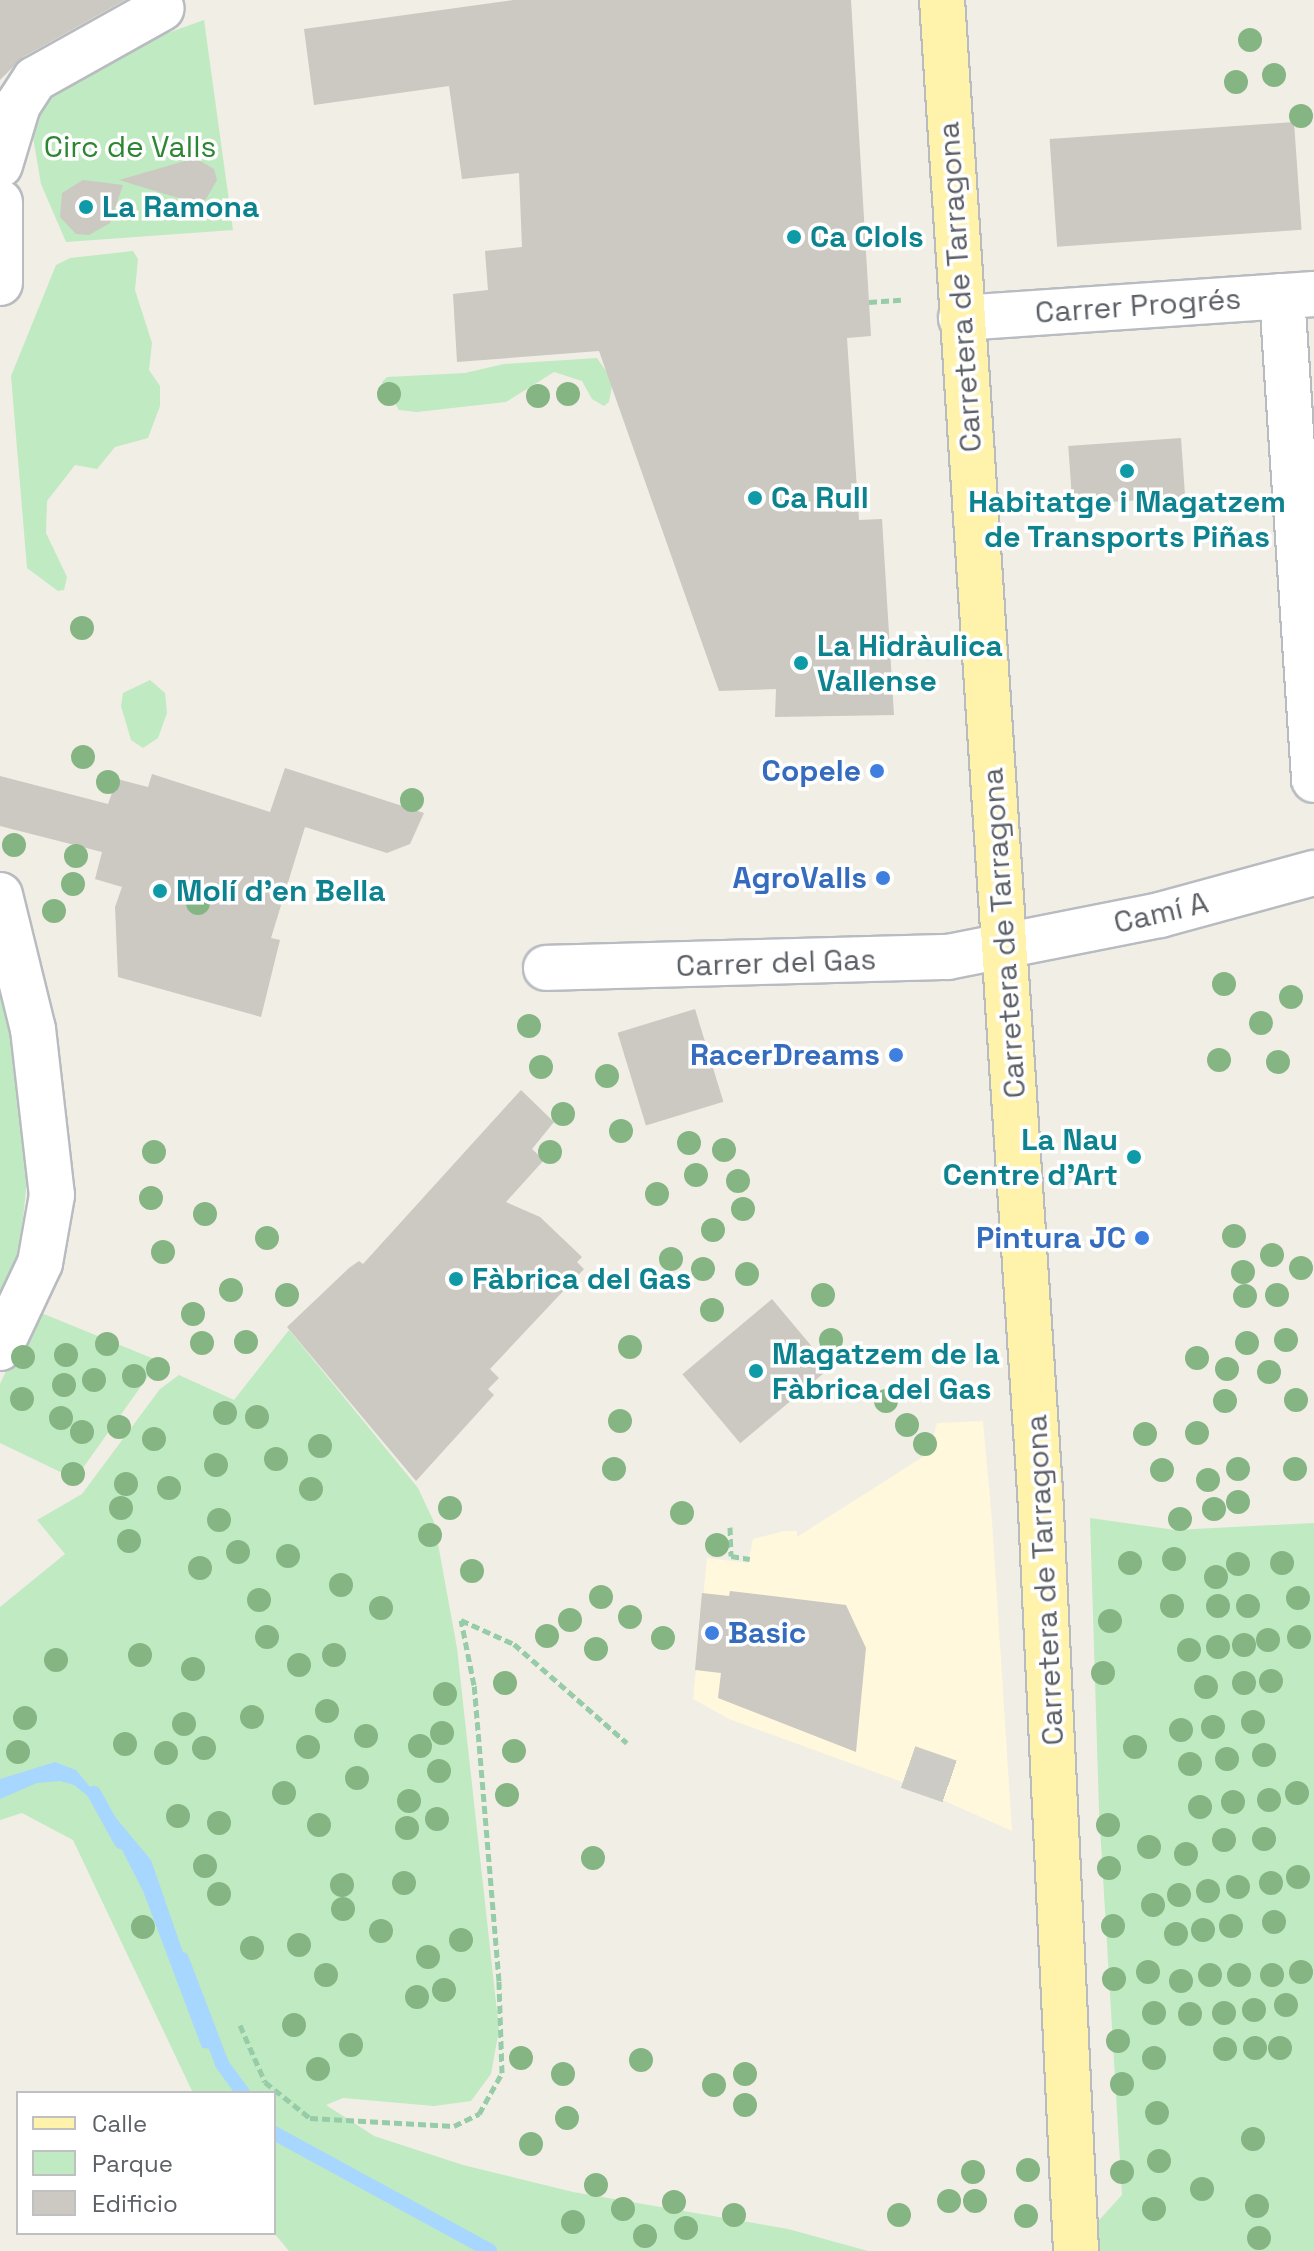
<!DOCTYPE html>
<meta charset="utf-8">
<style>
body{margin:0}
#map{position:relative;width:1314px;height:2251px;overflow:hidden;background:#f1eee5;font-family:"Space Grotesk",sans-serif}
div>[style]{position:absolute}
[style*='--x']{left:calc(var(--x)*1px);top:calc(var(--y)*1px);width:calc(var(--w)*1px);rotate:calc(var(--a)*1deg)}
.commercial>*{inset:0;background:#fff8dc}
.green>*{inset:0;background:#c0eac1}
.water>*{inset:0;background:#a7d7ff}
.stream>*{height:14px;margin:-7px;padding:0 7px;transform-origin:7px;border-radius:7px;background:#a7d7ff}
.building>*{inset:0;background:#ccc8c2;transform-origin:0 0}
.minor-tunnel>*{height:44px;margin-top:-22px;transform-origin:0;background:repeating-linear-gradient(90deg,#cccbc6 0 44px,transparent 0 66px)}
.path>*{height:5px;margin-top:-2.5px;transform-origin:0;background:repeating-linear-gradient(90deg,#97cca8 0 8px,transparent 0 12px)}
.roads{filter:drop-shadow(2px 0 #b8bbc0) drop-shadow(-2px 0 #b8bbc0) drop-shadow(0 2px #b8bbc0) drop-shadow(0 -2px #b8bbc0)}
.minor>*{height:44px;margin:-22px;padding:0 22px;transform-origin:22px;border-radius:22px;background:#fff}
.major>*{height:44px;margin:-22px;padding:0 22px;transform-origin:22px;border-radius:22px;background:#fff3ac}
.trees>*{width:24px;height:24px;margin:-12px;border-radius:50%;background:#85b583}
.dots>*{width:22px;height:22px;translate:-50% -50%;box-sizing:border-box;border:4px solid #fff;border-radius:50%}
span{translate:-50% -50%;white-space:nowrap;text-align:center;line-height:1.15;-webkit-text-stroke:7px #fff;paint-order:stroke}
.park-label{font-size:30px;color:#2d8633}
.culture-label{font-size:30px;color:#0d838f;font-weight:700}
.left{translate:0 -50%;text-align:left}
.right{translate:-100% -50%;text-align:right}
.street-label{font-size:30px;color:#5d6167}
.shop-label{font-size:30px;color:#366cbe;font-weight:700}
.legend{position:absolute;left:16px;top:2091px;width:260px;height:144px;box-sizing:border-box;background:#fff;border:2px solid #bec0c2;margin:0;padding:10px 14px;list-style:none;font-size:24px;color:#5d6167}
.legend li{display:flex;align-items:center;gap:16px;height:40px}
.legend b{width:40px;border:2px solid #bec0c2}
</style>
<div id="map">
<div class="commercial">
<i style="clip-path:polygon(983px 1421px,992px 1521px,1012px 1831px,902px 1782px,729px 1719px,693px 1699px,707px 1558px,748px 1563px,753px 1539px,784px 1531px,797px 1531px,797px 1537px,929px 1453px,937px 1423px)"></i>
</div>
<div class="green">
<i style="clip-path:polygon(204px 20px,233px 230px,66px 242px,41px 184px,32px 131px,43px 91px,148px 40px)"></i>
<i style="clip-path:polygon(133px 251px,138px 259px,135px 290px,152px 343px,149px 370px,160px 386px,160px 406px,148px 438px,115px 447px,97px 469px,75px 465px,47px 501px,46px 533px,67px 577px,64px 590px,58px 591px,27px 568px,11px 376px,56px 265px,70px 258px)"></i>
<i style="clip-path:polygon(597px 358px,613px 381px,609px 402px,604px 406px,592px 399px,582px 381px,554px 372px,506px 402px,417px 412px,399px 410px,382px 382px,387px 377px,465px 373px,504px 364px)"></i>
<i style="clip-path:polygon(150px 680px,165px 693px,167px 713px,158px 738px,143px 748px,131px 740px,121px 706px,123px 693px)"></i>
<i style="clip-path:polygon(0 967px,25px 1117px,27px 1180px,17px 1278px,0 1311px)"></i>
<i style="clip-path:polygon(34px 1310px,159px 1361px,75px 1479px,0 1443px,0 1384px)"></i>
<i style="clip-path:polygon(289px 1330px,418px 1488px,434px 1522px,457px 1648px,499px 2030px,491px 2074px,471px 2101px,434px 2106px,343px 2098px,326px 2105px,374px 2136px,463px 2165px,573px 2192px,788px 2229px,868px 2251px,289px 2251px,274px 2233px,274px 2093px,193px 2093px,73px 1840px,22px 1813px,0 1820px,0 1607px,65px 1554px,37px 1520px,82px 1494px,160px 1389px,179px 1375px,234px 1400px)"></i>
<i style="clip-path:polygon(1090px 1518px,1175px 1530px,1314px 1523px,1314px 2251px,1071px 2251px,1122px 2195px,1099px 1810px)"></i>
</div>
<div class="water">
<i style="clip-path:polygon(55px 1762px,76px 1770px,151px 1860px,185px 1958px,193px 1999px,217px 2049px,202px 2048px,143px 1891px,99px 1805px,74px 1785px,60px 1781px,37px 1783px,0 1799px,0 1779px)"></i>
</div>
<div class="stream">
<i style="--x:94;--y:1793;--w:56;--a:61.1"></i>
<i style="--x:182;--y:1959;--w:112;--a:69.1"></i>
<i style="--x:222;--y:2064;--w:36;--a:54"></i>
<i style="--x:274;--y:2133;--w:246;--a:28.6"></i>
</div>
<div class="building">
<i style="clip-path:polygon(0 0,125px 0,23px 57px,0 80px)"></i>
<i style="clip-path:polygon(513px 0,851px 0,871px 336px,847px 338px,859px 520px,882px 519px,894px 715px,775px 717px,776px 689px,719px 691px,599px 351px,457px 362px,453px 294px,488px 290px,485px 251px,522px 247px,519px 173px,462px 179px,449px 86px,314px 105px,304px 29px)"></i>
<i style="left:1294px;top:122px;width:108px;height:245px;rotate:86deg"></i>
<i style="clip-path:polygon(195px 158px,214px 169px,217px 180px,206px 199px,195px 203px,119px 180px)"></i>
<i style="clip-path:polygon(83px 180px,123px 185px,110px 223px,89px 235px,76px 234px,60px 217px,62px 193px)"></i>
<i style="left:1181px;top:438px;width:59px;height:113px;rotate:86deg"></i>
<i style="clip-path:polygon(285px 768px,424px 813px,410px 844px,387px 853px,305px 827px,271px 938px,280px 940px,261px 1017px,118px 977px,115px 907px,122px 887px,95px 879px,102px 852px,0 826px,0 776px,108px 804px,117px 779px,148px 787px,152px 774px,270px 812px)"></i>
<i style="left:695px;top:1009px;width:97px;height:81px;rotate:73deg"></i>
<i style="clip-path:polygon(521px 1090px,554px 1122px,532px 1149px,544px 1160px,506px 1202px,540px 1217px,582px 1257px,577px 1262px,584px 1269px,490px 1369px,499px 1378px,488px 1389px,494px 1395px,416px 1481px,287px 1327px,349px 1268px,359px 1261px,363px 1264px)"></i>
<i style="left:772px;top:1299px;width:90px;height:117px;rotate:50deg"></i>
<i style="clip-path:polygon(730px 1591px,846px 1605px,866px 1648px,856px 1752px,718px 1698px,721px 1673px,695px 1670px,702px 1593px,729px 1596px)"></i>
</div>
<div class="minor-tunnel">
<i style="--x:908;--y:1767;--w:55;--a:19.1"></i>
</div>
<div class="path">
<i style="--x:869;--y:302;--w:32;--a:-4"></i>
<i style="--x:730;--y:1527;--w:29;--a:88"></i>
<i style="--x:731;--y:1556;--w:19;--a:9"></i>
<i style="--x:240;--y:2025;--w:62;--a:66.3"></i>
<i style="--x:265;--y:2082;--w:58;--a:38.7"></i>
<i style="--x:310;--y:2118;--w:144;--a:3.2"></i>
<i style="--x:454;--y:2126;--w:28;--a:-26"></i>
<i style="--x:479;--y:2114;--w:47;--a:-60.7"></i>
<i style="--x:502;--y:2073;--w:92;--a:-91.9"></i>
<i style="--x:499;--y:1981;--w:297;--a:-94.8"></i>
<i style="--x:474;--y:1685;--w:66;--a:-101.3"></i>
<i style="--x:461;--y:1620;--w:58;--a:24.4"></i>
<i style="--x:514;--y:1644;--w:150;--a:41.2"></i>
</div>
<div class="roads">
<div class="minor">
<i style="--x:0;--y:165;--w:63;--a:-73.3"></i>
<i style="--x:18;--y:105;--w:31;--a:-57"></i>
<i style="--x:35;--y:79;--w:145;--a:-29.2"></i>
<i style="--x:0;--y:202;--w:81;--a:90"></i>
<i style="--x:1282;--y:296;--w:485;--a:86.2"></i>
<i style="--x:961;--y:318;--w:354;--a:-3.9"></i>
<i style="--x:0;--y:895;--w:138;--a:76.2"></i>
<i style="--x:33;--y:1029;--w:167;--a:83.5"></i>
<i style="--x:52;--y:1195;--w:69;--a:100"></i>
<i style="--x:40;--y:1263;--w:94;--a:115.2"></i>
<i style="--x:546;--y:968;--w:402;--a:-1.6"></i>
<i style="--x:948;--y:957;--w:216;--a:-11.2"></i>
<i style="--x:1160;--y:915;--w:160;--a:-15.3"></i>
</div>
<div class="major">
<i style="--x:942;--y:0;--w:1493;--a:86.24"></i>
<i style="--x:1040;--y:1490;--w:762;--a:87.29"></i>
</div>
</div>
<div class="trees">
<i style="left:1250px;top:40px"></i>
<i style="left:1274px;top:75px"></i>
<i style="left:1236px;top:82px"></i>
<i style="left:1301px;top:116px"></i>
<i style="left:389px;top:394px"></i>
<i style="left:568px;top:394px"></i>
<i style="left:538px;top:396px"></i>
<i style="left:82px;top:628px"></i>
<i style="left:83px;top:757px"></i>
<i style="left:108px;top:782px"></i>
<i style="left:412px;top:800px"></i>
<i style="left:14px;top:845px"></i>
<i style="left:76px;top:856px"></i>
<i style="left:73px;top:884px"></i>
<i style="left:198px;top:903px"></i>
<i style="left:54px;top:911px"></i>
<i style="left:1224px;top:984px"></i>
<i style="left:1291px;top:997px"></i>
<i style="left:1261px;top:1023px"></i>
<i style="left:529px;top:1026px"></i>
<i style="left:1219px;top:1060px"></i>
<i style="left:1278px;top:1062px"></i>
<i style="left:541px;top:1067px"></i>
<i style="left:607px;top:1076px"></i>
<i style="left:563px;top:1114px"></i>
<i style="left:621px;top:1131px"></i>
<i style="left:689px;top:1143px"></i>
<i style="left:724px;top:1150px"></i>
<i style="left:154px;top:1152px"></i>
<i style="left:550px;top:1152px"></i>
<i style="left:696px;top:1175px"></i>
<i style="left:738px;top:1181px"></i>
<i style="left:657px;top:1194px"></i>
<i style="left:151px;top:1198px"></i>
<i style="left:743px;top:1209px"></i>
<i style="left:205px;top:1214px"></i>
<i style="left:713px;top:1230px"></i>
<i style="left:1234px;top:1236px"></i>
<i style="left:267px;top:1238px"></i>
<i style="left:163px;top:1252px"></i>
<i style="left:1272px;top:1255px"></i>
<i style="left:671px;top:1259px"></i>
<i style="left:1301px;top:1268px"></i>
<i style="left:703px;top:1269px"></i>
<i style="left:1243px;top:1272px"></i>
<i style="left:747px;top:1274px"></i>
<i style="left:231px;top:1290px"></i>
<i style="left:287px;top:1295px"></i>
<i style="left:823px;top:1295px"></i>
<i style="left:1277px;top:1295px"></i>
<i style="left:1245px;top:1296px"></i>
<i style="left:712px;top:1310px"></i>
<i style="left:193px;top:1314px"></i>
<i style="left:831px;top:1340px"></i>
<i style="left:1286px;top:1340px"></i>
<i style="left:246px;top:1342px"></i>
<i style="left:202px;top:1343px"></i>
<i style="left:1247px;top:1343px"></i>
<i style="left:107px;top:1344px"></i>
<i style="left:630px;top:1347px"></i>
<i style="left:66px;top:1355px"></i>
<i style="left:23px;top:1357px"></i>
<i style="left:1197px;top:1358px"></i>
<i style="left:158px;top:1369px"></i>
<i style="left:1227px;top:1369px"></i>
<i style="left:1269px;top:1372px"></i>
<i style="left:134px;top:1376px"></i>
<i style="left:94px;top:1380px"></i>
<i style="left:64px;top:1385px"></i>
<i style="left:22px;top:1399px"></i>
<i style="left:1296px;top:1400px"></i>
<i style="left:886px;top:1401px"></i>
<i style="left:1225px;top:1401px"></i>
<i style="left:225px;top:1413px"></i>
<i style="left:257px;top:1417px"></i>
<i style="left:61px;top:1418px"></i>
<i style="left:620px;top:1421px"></i>
<i style="left:907px;top:1425px"></i>
<i style="left:119px;top:1427px"></i>
<i style="left:82px;top:1432px"></i>
<i style="left:1197px;top:1433px"></i>
<i style="left:1145px;top:1434px"></i>
<i style="left:154px;top:1439px"></i>
<i style="left:925px;top:1444px"></i>
<i style="left:320px;top:1446px"></i>
<i style="left:276px;top:1459px"></i>
<i style="left:216px;top:1465px"></i>
<i style="left:614px;top:1469px"></i>
<i style="left:1238px;top:1469px"></i>
<i style="left:1295px;top:1469px"></i>
<i style="left:1162px;top:1470px"></i>
<i style="left:73px;top:1474px"></i>
<i style="left:1208px;top:1480px"></i>
<i style="left:126px;top:1484px"></i>
<i style="left:169px;top:1488px"></i>
<i style="left:311px;top:1489px"></i>
<i style="left:1238px;top:1502px"></i>
<i style="left:121px;top:1508px"></i>
<i style="left:450px;top:1508px"></i>
<i style="left:1214px;top:1509px"></i>
<i style="left:682px;top:1513px"></i>
<i style="left:1180px;top:1519px"></i>
<i style="left:219px;top:1520px"></i>
<i style="left:430px;top:1535px"></i>
<i style="left:129px;top:1541px"></i>
<i style="left:717px;top:1545px"></i>
<i style="left:238px;top:1552px"></i>
<i style="left:288px;top:1556px"></i>
<i style="left:1174px;top:1559px"></i>
<i style="left:1130px;top:1563px"></i>
<i style="left:1282px;top:1563px"></i>
<i style="left:1238px;top:1564px"></i>
<i style="left:200px;top:1568px"></i>
<i style="left:472px;top:1571px"></i>
<i style="left:1216px;top:1577px"></i>
<i style="left:341px;top:1585px"></i>
<i style="left:601px;top:1597px"></i>
<i style="left:1298px;top:1598px"></i>
<i style="left:259px;top:1600px"></i>
<i style="left:1172px;top:1606px"></i>
<i style="left:1218px;top:1606px"></i>
<i style="left:1248px;top:1606px"></i>
<i style="left:381px;top:1608px"></i>
<i style="left:630px;top:1617px"></i>
<i style="left:570px;top:1620px"></i>
<i style="left:1110px;top:1621px"></i>
<i style="left:547px;top:1636px"></i>
<i style="left:267px;top:1637px"></i>
<i style="left:1299px;top:1637px"></i>
<i style="left:663px;top:1638px"></i>
<i style="left:1268px;top:1640px"></i>
<i style="left:1244px;top:1645px"></i>
<i style="left:1218px;top:1647px"></i>
<i style="left:596px;top:1649px"></i>
<i style="left:1189px;top:1650px"></i>
<i style="left:140px;top:1655px"></i>
<i style="left:334px;top:1655px"></i>
<i style="left:56px;top:1660px"></i>
<i style="left:299px;top:1665px"></i>
<i style="left:193px;top:1669px"></i>
<i style="left:1103px;top:1673px"></i>
<i style="left:1271px;top:1681px"></i>
<i style="left:505px;top:1683px"></i>
<i style="left:1244px;top:1683px"></i>
<i style="left:1206px;top:1687px"></i>
<i style="left:445px;top:1694px"></i>
<i style="left:327px;top:1711px"></i>
<i style="left:252px;top:1717px"></i>
<i style="left:25px;top:1718px"></i>
<i style="left:1253px;top:1722px"></i>
<i style="left:184px;top:1724px"></i>
<i style="left:1213px;top:1727px"></i>
<i style="left:1181px;top:1730px"></i>
<i style="left:442px;top:1733px"></i>
<i style="left:366px;top:1736px"></i>
<i style="left:125px;top:1744px"></i>
<i style="left:420px;top:1746px"></i>
<i style="left:308px;top:1747px"></i>
<i style="left:1135px;top:1747px"></i>
<i style="left:204px;top:1748px"></i>
<i style="left:514px;top:1751px"></i>
<i style="left:18px;top:1752px"></i>
<i style="left:166px;top:1753px"></i>
<i style="left:1264px;top:1755px"></i>
<i style="left:1227px;top:1759px"></i>
<i style="left:1190px;top:1764px"></i>
<i style="left:439px;top:1771px"></i>
<i style="left:357px;top:1778px"></i>
<i style="left:284px;top:1793px"></i>
<i style="left:1297px;top:1793px"></i>
<i style="left:507px;top:1795px"></i>
<i style="left:1269px;top:1800px"></i>
<i style="left:409px;top:1801px"></i>
<i style="left:1233px;top:1802px"></i>
<i style="left:1200px;top:1807px"></i>
<i style="left:178px;top:1816px"></i>
<i style="left:437px;top:1819px"></i>
<i style="left:219px;top:1823px"></i>
<i style="left:319px;top:1825px"></i>
<i style="left:1108px;top:1825px"></i>
<i style="left:407px;top:1828px"></i>
<i style="left:1264px;top:1839px"></i>
<i style="left:1224px;top:1840px"></i>
<i style="left:1149px;top:1847px"></i>
<i style="left:1186px;top:1854px"></i>
<i style="left:593px;top:1858px"></i>
<i style="left:205px;top:1866px"></i>
<i style="left:1109px;top:1868px"></i>
<i style="left:1298px;top:1877px"></i>
<i style="left:404px;top:1883px"></i>
<i style="left:1271px;top:1883px"></i>
<i style="left:342px;top:1885px"></i>
<i style="left:1238px;top:1887px"></i>
<i style="left:1208px;top:1891px"></i>
<i style="left:219px;top:1894px"></i>
<i style="left:1179px;top:1895px"></i>
<i style="left:1153px;top:1905px"></i>
<i style="left:343px;top:1909px"></i>
<i style="left:1274px;top:1922px"></i>
<i style="left:1113px;top:1926px"></i>
<i style="left:1231px;top:1926px"></i>
<i style="left:143px;top:1927px"></i>
<i style="left:1203px;top:1930px"></i>
<i style="left:381px;top:1931px"></i>
<i style="left:1176px;top:1934px"></i>
<i style="left:461px;top:1940px"></i>
<i style="left:299px;top:1945px"></i>
<i style="left:252px;top:1948px"></i>
<i style="left:428px;top:1957px"></i>
<i style="left:1148px;top:1972px"></i>
<i style="left:1301px;top:1972px"></i>
<i style="left:326px;top:1975px"></i>
<i style="left:1210px;top:1975px"></i>
<i style="left:1239px;top:1975px"></i>
<i style="left:1272px;top:1975px"></i>
<i style="left:1114px;top:1979px"></i>
<i style="left:1181px;top:1981px"></i>
<i style="left:444px;top:1990px"></i>
<i style="left:417px;top:1997px"></i>
<i style="left:1286px;top:2005px"></i>
<i style="left:1254px;top:2010px"></i>
<i style="left:1154px;top:2013px"></i>
<i style="left:1224px;top:2013px"></i>
<i style="left:1190px;top:2014px"></i>
<i style="left:294px;top:2025px"></i>
<i style="left:1118px;top:2041px"></i>
<i style="left:351px;top:2045px"></i>
<i style="left:1255px;top:2048px"></i>
<i style="left:1280px;top:2048px"></i>
<i style="left:1225px;top:2049px"></i>
<i style="left:521px;top:2058px"></i>
<i style="left:1154px;top:2058px"></i>
<i style="left:641px;top:2060px"></i>
<i style="left:318px;top:2069px"></i>
<i style="left:563px;top:2074px"></i>
<i style="left:745px;top:2074px"></i>
<i style="left:1122px;top:2084px"></i>
<i style="left:714px;top:2085px"></i>
<i style="left:745px;top:2105px"></i>
<i style="left:1157px;top:2113px"></i>
<i style="left:567px;top:2118px"></i>
<i style="left:1253px;top:2139px"></i>
<i style="left:531px;top:2144px"></i>
<i style="left:1159px;top:2161px"></i>
<i style="left:1028px;top:2170px"></i>
<i style="left:973px;top:2172px"></i>
<i style="left:1122px;top:2172px"></i>
<i style="left:596px;top:2185px"></i>
<i style="left:1202px;top:2189px"></i>
<i style="left:949px;top:2201px"></i>
<i style="left:975px;top:2201px"></i>
<i style="left:674px;top:2202px"></i>
<i style="left:1257px;top:2206px"></i>
<i style="left:623px;top:2209px"></i>
<i style="left:1154px;top:2209px"></i>
<i style="left:734px;top:2215px"></i>
<i style="left:899px;top:2215px"></i>
<i style="left:1026px;top:2216px"></i>
<i style="left:573px;top:2222px"></i>
<i style="left:686px;top:2228px"></i>
<i style="left:645px;top:2236px"></i>
<i style="left:1259px;top:2238px"></i>
</div>
<div class="dots">
<i style="left:86px;top:207px;background:#0f9aa8"></i>
<i style="left:794px;top:237px;background:#0f9aa8"></i>
<i style="left:1127px;top:471px;background:#0f9aa8"></i>
<i style="left:755px;top:498px;background:#0f9aa8"></i>
<i style="left:801px;top:663px;background:#0f9aa8"></i>
<i style="left:877px;top:771px;background:#3f7fe0"></i>
<i style="left:883px;top:878px;background:#3f7fe0"></i>
<i style="left:160px;top:891px;background:#0f9aa8"></i>
<i style="left:896px;top:1055px;background:#3f7fe0"></i>
<i style="left:1134px;top:1157px;background:#0f9aa8"></i>
<i style="left:1142px;top:1238px;background:#3f7fe0"></i>
<i style="left:456px;top:1279px;background:#0f9aa8"></i>
<i style="left:756px;top:1371px;background:#0f9aa8"></i>
<i style="left:712px;top:1633px;background:#3f7fe0"></i>
</div>
<div class="park-label">
<span style="left:130px;top:147px">Circ de Valls</span>
</div>
<div class="culture-label">
<span class="left" style="left:102px;top:207px">La Ramona</span>
<span class="left" style="left:810px;top:237px">Ca Clols</span>
<span class="left" style="left:771px;top:498px">Ca Rull</span>
<span style="left:1127px;top:519px">Habitatge i Magatzem<br>de Transports Piñas</span>
<span class="left" style="left:817px;top:663px">La Hidràulica<br>Vallense</span>
<span class="left" style="left:176px;top:891px">Molí d'en Bella</span>
<span class="right" style="left:1118px;top:1157px">La Nau<br>Centre d'Art</span>
<span class="left" style="left:472px;top:1279px">Fàbrica del Gas</span>
<span class="left" style="left:772px;top:1371px">Magatzem de la<br>Fàbrica del Gas</span>
</div>
<div class="street-label">
<span style="left:960px;top:287px;rotate:-94deg">Carretera de Tarragona</span>
<span style="left:1138px;top:306px;rotate:-4deg">Carrer Progrés</span>
<span style="left:1161px;top:913px;rotate:-13deg">Camí A</span>
<span style="left:1004px;top:933px;rotate:-94deg">Carretera de Tarragona</span>
<span style="left:776px;top:963px;rotate:-2deg">Carrer del Gas</span>
<span style="left:1045px;top:1580px;rotate:-93deg">Carretera de Tarragona</span>
</div>
<div class="shop-label">
<span class="right" style="left:861px;top:771px">Copele</span>
<span class="right" style="left:867px;top:878px">AgroValls</span>
<span class="right" style="left:880px;top:1055px">RacerDreams</span>
<span class="right" style="left:1126px;top:1238px">Pintura JC</span>
<span class="left" style="left:728px;top:1633px">Basic</span>
</div>
<ul class="legend">
<li><b style="height:10px;background:#fff3ac"></b>Calle</li>
<li><b style="height:22px;background:#c0eac1"></b>Parque</li>
<li><b style="height:22px;background:#ccc8c2"></b>Edificio</li>
</ul>
</div>
